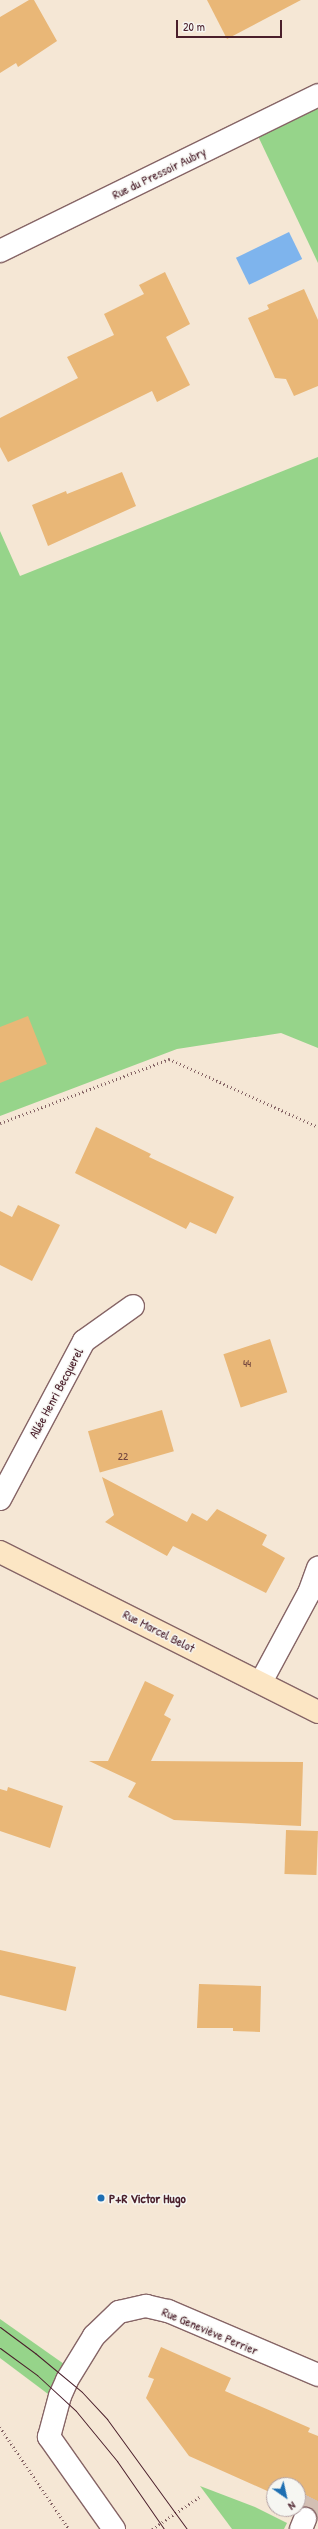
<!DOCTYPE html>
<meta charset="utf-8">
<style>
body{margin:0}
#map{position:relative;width:318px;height:2529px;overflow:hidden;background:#f5e7d5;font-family:"Patrick Hand",sans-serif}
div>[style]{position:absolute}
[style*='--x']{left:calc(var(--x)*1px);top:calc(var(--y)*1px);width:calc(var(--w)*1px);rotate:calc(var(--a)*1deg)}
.green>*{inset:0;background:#96d48a}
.water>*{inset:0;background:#7eb4ed;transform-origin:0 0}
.building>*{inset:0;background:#e9b777;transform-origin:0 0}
.street-tunnel>*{height:22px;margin-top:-11px;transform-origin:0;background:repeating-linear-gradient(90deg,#d3bfb3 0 22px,transparent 0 33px)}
.path>*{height:2.5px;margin-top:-1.25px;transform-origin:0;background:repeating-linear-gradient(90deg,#866566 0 1px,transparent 0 4px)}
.roads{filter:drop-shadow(1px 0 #866566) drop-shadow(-1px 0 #866566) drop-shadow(0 1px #866566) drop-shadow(0 -1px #866566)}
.street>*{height:22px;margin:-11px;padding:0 11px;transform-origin:11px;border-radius:11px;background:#fff}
.secondary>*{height:22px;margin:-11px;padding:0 11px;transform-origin:11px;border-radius:11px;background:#fce6c4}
.tram>*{height:1px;margin:-0.5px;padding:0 0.5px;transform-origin:0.5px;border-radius:0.5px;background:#4a1f2b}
.dots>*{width:11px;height:11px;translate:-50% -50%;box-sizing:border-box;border:2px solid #f6f6f2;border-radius:50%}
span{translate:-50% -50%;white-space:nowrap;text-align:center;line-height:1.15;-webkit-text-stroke:3px #f6f6f2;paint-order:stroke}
.number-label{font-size:11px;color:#72453e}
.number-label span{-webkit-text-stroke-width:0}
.street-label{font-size:13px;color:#4a1f2b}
.poi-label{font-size:13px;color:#4a1f2b;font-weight:700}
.left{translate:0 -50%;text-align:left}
.north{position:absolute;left:266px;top:2477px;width:40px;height:40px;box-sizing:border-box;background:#f6f6f2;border:1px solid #b1a0a2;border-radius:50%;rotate:146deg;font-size:11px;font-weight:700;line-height:16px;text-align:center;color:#4a1f2b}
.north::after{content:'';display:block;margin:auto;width:14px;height:18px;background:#1f6fb2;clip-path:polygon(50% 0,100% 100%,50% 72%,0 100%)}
.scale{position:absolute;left:176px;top:20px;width:106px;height:18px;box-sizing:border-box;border:2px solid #4a1f2b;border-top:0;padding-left:5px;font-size:12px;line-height:14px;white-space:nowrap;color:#4a1f2b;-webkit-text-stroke:3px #f6f6f2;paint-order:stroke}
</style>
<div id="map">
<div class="green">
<i style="clip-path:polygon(318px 107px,318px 263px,257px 134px)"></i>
<i style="clip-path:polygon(318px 457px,318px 1048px,281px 1033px,177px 1049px,0 1116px,0 531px,20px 576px)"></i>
<i style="clip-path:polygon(0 2319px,64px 2364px,52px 2397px,0 2358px)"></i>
<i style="clip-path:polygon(200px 2486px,255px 2507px,287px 2523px,284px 2529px,232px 2529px)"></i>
</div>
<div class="water">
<i style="left:289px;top:232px;width:30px;height:59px;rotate:64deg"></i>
</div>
<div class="building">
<i style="clip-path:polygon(29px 0,34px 0,57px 41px,18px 67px,16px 63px,0 73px,0 17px)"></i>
<i style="clip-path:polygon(207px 0,301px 0,227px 39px)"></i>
<i style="clip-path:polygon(165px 272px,190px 324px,166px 337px,190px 385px,157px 402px,152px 391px,8px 462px,0 447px,0 418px,78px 378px,67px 357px,114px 335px,104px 314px,144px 294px,139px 285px)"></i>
<i style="clip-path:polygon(304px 289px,318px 320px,318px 386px,294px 396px,286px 379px,275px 378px,248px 318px,269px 309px,267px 305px)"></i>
<i style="clip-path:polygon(122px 472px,136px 506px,48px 546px,32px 505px,66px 491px,67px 494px)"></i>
<i style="clip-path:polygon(28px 1016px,47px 1064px,0 1083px,0 1027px)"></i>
<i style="clip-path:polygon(96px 1127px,151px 1154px,149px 1157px,234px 1197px,216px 1234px,190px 1222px,186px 1229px,75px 1173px)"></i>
<i style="clip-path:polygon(18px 1205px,60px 1225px,32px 1281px,0 1265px,0 1211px,12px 1217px)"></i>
<i style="left:270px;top:1339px;width:56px;height:49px;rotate:72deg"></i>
<i style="left:162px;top:1410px;width:43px;height:77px;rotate:74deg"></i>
<i style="clip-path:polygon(102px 1477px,187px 1522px,192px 1513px,207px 1521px,217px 1509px,267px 1535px,262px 1545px,285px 1558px,266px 1593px,173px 1546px,167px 1556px,105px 1522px,114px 1515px)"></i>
<i style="clip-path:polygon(145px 1681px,174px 1695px,164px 1715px,171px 1719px,151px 1761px,303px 1762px,301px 1826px,174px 1820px,128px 1797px,136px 1783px,89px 1761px,108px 1761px)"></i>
<i style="clip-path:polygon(8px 1787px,63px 1806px,50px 1848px,0 1831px,0 1789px,7px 1791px)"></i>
<i style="left:286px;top:1830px;width:32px;height:44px;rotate:2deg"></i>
<i style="clip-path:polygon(0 1950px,76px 1967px,66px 2011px,0 1995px)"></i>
<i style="clip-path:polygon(199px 1984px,261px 1986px,260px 2032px,233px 2031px,233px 2028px,197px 2028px)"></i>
<i style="clip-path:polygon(161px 2347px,231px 2378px,225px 2391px,310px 2428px,308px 2432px,318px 2436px,318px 2507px,298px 2498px,298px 2485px,274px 2485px,274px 2494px,189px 2456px,146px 2398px,154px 2379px,148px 2377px)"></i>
</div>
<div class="street-tunnel">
<i style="--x:305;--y:2519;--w:31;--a:-65"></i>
</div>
<div class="path">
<i style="--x:0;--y:1123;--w:181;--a:-20.7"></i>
<i style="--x:169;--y:1059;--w:164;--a:24.5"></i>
<i style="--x:0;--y:2427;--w:123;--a:55.9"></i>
<i style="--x:152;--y:2529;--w:57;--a:-34.2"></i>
</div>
<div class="roads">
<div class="street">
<i style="--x:0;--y:251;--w:354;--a:-26.1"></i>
<i style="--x:0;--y:1499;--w:179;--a:-62"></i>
<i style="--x:84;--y:1341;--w:60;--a:-35.5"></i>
<i style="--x:261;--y:1682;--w:101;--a:-61.7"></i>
<i style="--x:309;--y:1593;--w:27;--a:-70"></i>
<i style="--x:114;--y:2529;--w:113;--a:-125.2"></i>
<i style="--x:49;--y:2437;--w:42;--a:-75"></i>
<i style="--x:60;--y:2396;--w:17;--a:-66"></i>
<i style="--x:67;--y:2380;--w:52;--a:-58.5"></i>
<i style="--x:94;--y:2336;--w:35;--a:-44"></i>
<i style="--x:119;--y:2312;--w:28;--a:-13"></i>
<i style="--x:146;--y:2306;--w:23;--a:13"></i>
<i style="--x:168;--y:2311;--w:163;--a:23.1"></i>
<i style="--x:301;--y:2529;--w:11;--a:-68"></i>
</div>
<div class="secondary">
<i style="--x:0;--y:1552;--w:356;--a:26.7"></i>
</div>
</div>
<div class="tram">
<i style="--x:0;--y:2327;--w:44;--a:36.6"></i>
<i style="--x:35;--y:2353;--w:61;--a:39.7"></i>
<i style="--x:82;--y:2392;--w:37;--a:47"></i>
<i style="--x:107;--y:2419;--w:136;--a:54"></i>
<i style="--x:0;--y:2348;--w:46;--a:36.1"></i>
<i style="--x:37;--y:2375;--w:53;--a:42.7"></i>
<i style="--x:76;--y:2411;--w:65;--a:50.6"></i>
<i style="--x:117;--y:2461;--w:83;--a:55.3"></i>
</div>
<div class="dots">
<i style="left:101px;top:2198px;background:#1f6fb2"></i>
</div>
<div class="number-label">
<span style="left:247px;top:1363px">44</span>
<span style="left:123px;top:1456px">22</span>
</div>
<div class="street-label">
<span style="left:159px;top:173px;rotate:-26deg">Rue du Pressoir Aubry</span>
<span style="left:56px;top:1393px;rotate:-62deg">Allée Henri Becquerel</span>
<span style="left:159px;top:1631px;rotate:27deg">Rue Marcel Belot</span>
<span style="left:210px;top:2331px;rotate:23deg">Rue Geneviève Perrier</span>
</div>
<div class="poi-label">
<span class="left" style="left:109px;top:2198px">P+R Victor Hugo</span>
</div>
<div class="north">N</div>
<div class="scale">20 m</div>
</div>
